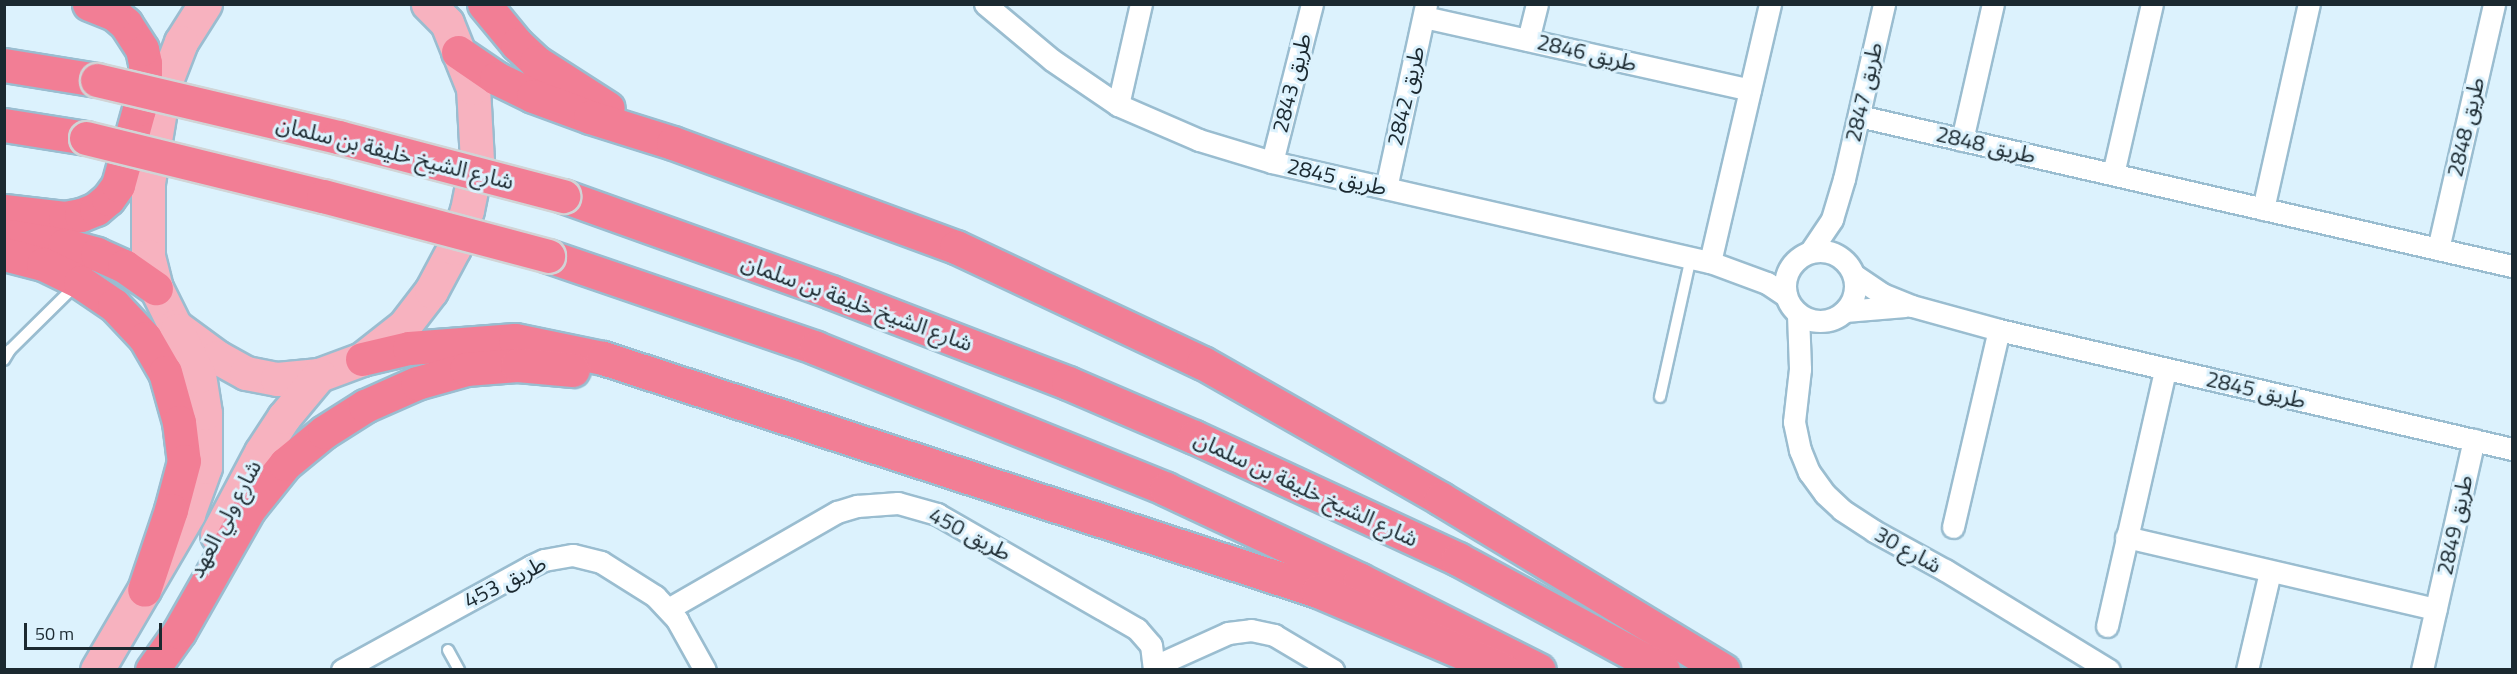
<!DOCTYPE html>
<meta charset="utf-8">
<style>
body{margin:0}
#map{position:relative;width:2517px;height:674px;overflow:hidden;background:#dcf2fd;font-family:"Titillium Web","Noto Sans Arabic",sans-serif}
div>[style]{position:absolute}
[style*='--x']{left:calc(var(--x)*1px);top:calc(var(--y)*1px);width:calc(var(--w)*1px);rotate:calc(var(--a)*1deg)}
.roads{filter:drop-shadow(2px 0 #9abdd0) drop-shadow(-2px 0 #9abdd0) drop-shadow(0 2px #9abdd0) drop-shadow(0 -2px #9abdd0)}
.service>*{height:10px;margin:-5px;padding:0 5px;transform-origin:5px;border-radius:5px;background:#fff}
.minor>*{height:21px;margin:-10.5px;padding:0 10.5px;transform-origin:10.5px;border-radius:10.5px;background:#fff}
.minor>.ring{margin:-10.5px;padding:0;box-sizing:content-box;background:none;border:21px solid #fff;border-radius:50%}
.primary>*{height:33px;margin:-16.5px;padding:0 16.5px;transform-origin:16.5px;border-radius:16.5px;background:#f7b2bf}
.motorway>*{height:33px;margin:-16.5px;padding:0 16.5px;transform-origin:16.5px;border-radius:16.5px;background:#f27e95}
.bridges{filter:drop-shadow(2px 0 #d1d4d6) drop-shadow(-2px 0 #d1d4d6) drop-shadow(0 2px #d1d4d6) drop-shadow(0 -2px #d1d4d6)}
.motorway-bridge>*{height:33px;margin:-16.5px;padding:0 16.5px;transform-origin:16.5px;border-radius:16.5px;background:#f27e95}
span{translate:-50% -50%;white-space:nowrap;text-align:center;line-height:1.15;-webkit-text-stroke:6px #dcf2fd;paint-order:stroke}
.street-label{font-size:22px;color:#1b2930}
.frame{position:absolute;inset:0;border:6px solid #1b2930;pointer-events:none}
.scale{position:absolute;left:24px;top:623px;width:138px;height:27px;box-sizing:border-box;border:3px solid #1b2930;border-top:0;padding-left:8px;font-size:18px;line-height:21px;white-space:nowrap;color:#1b2930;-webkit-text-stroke:4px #dcf2fd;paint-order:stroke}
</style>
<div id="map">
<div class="roads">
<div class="service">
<i style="--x:4;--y:360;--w:12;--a:-59"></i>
<i style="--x:10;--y:350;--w:94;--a:-44.6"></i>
<i style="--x:1660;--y:397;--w:143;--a:-77.5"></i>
<i style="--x:448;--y:650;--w:23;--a:61"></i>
</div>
<div class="minor">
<i style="--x:985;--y:4;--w:87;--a:39.9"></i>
<i style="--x:1052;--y:60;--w:80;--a:34.3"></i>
<i style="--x:1118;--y:105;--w:88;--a:23.4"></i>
<i style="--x:1199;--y:140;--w:76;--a:16.8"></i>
<i style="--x:1272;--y:162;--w:449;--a:12.9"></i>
<i style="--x:1710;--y:262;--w:61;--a:20.2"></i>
<i style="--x:1767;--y:283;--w:23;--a:34"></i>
<i style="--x:1424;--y:17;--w:334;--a:12.6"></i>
<i style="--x:1528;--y:40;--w:37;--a:-76"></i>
<i style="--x:1118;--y:105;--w:104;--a:-77.2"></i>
<i style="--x:1859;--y:116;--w:670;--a:12.94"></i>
<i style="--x:1962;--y:140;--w:139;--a:-77.2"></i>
<i style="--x:1272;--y:162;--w:163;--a:-75.8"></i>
<i style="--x:2113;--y:174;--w:174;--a:-77.1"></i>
<i style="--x:1386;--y:188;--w:188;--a:-77.7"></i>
<i style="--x:2263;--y:209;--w:210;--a:-77.4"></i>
<i style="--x:2438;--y:249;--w:251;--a:-77.1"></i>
<i class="ring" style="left:1785px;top:251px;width:49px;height:49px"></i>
<i style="--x:1810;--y:252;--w:40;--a:-56"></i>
<i style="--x:1832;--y:219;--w:42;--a:-73.3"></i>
<i style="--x:1844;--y:179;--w:180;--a:-77.1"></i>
<i style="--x:1710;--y:262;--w:265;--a:-76.9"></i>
<i style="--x:1854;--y:275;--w:34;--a:34"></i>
<i style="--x:1882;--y:294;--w:32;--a:22"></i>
<i style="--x:1912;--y:306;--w:90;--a:15.4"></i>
<i style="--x:1999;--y:330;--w:527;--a:13.06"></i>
<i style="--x:1845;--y:311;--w:60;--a:-4.8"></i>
<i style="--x:1798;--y:314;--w:55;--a:87.9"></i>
<i style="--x:1800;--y:369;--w:53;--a:96.5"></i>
<i style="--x:1794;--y:422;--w:29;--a:78"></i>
<i style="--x:1800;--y:450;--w:24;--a:68"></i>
<i style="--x:1809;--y:472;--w:27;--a:54"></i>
<i style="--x:1825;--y:494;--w:23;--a:43"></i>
<i style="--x:1842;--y:510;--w:38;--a:33"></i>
<i style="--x:1874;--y:531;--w:81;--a:28.8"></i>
<i style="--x:1945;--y:570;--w:192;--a:31.4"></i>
<i style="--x:1953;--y:527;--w:202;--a:-76.9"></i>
<i style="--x:2126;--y:537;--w:318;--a:13.1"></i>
<i style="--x:668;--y:609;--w:195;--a:-29.9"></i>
<i style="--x:837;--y:512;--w:21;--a:-17"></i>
<i style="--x:857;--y:506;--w:41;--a:-4.2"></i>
<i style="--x:898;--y:503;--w:41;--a:15.8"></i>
<i style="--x:937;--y:514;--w:231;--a:29.9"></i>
<i style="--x:1137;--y:629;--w:21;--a:49"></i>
<i style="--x:1151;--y:645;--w:25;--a:83"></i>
<i style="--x:2107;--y:626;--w:262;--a:-77.2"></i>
<i style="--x:1155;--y:666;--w:80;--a:-24.3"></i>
<i style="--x:1228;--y:633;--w:23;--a:-7"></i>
<i style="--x:1251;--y:630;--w:24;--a:12"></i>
<i style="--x:1274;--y:635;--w:69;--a:30.7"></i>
<i style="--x:342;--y:670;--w:216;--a:-28.8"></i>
<i style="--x:531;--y:566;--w:14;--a:-25"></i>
<i style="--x:544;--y:560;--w:29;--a:-10"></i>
<i style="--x:573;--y:555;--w:29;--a:14"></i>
<i style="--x:601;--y:562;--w:64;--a:32.2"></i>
<i style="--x:655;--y:596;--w:33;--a:47"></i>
<i style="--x:677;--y:620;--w:57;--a:60.8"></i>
<i style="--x:2247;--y:670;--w:101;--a:-76.8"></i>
<i style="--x:2422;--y:670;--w:236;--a:-77.3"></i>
</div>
<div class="primary">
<i style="--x:205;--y:4;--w:45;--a:122.3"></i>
<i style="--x:181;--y:42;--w:47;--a:111.1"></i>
<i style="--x:164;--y:86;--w:98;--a:99.4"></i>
<i style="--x:148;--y:183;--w:73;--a:90"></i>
<i style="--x:148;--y:256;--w:33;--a:76"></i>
<i style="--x:156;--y:288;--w:42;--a:63.4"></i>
<i style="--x:175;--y:326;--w:52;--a:36.4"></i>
<i style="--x:217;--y:357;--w:33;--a:29"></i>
<i style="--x:246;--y:373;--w:32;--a:11"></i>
<i style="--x:277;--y:379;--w:42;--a:-5.4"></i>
<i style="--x:319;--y:375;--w:46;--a:-20.4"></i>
<i style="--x:362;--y:359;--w:53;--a:-38.2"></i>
<i style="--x:404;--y:326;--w:44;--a:-52.4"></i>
<i style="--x:431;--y:291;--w:49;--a:-61.9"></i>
<i style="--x:454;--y:248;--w:40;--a:-71.1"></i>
<i style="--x:467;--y:210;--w:50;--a:-78.5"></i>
<i style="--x:477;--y:161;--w:73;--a:-93.1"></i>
<i style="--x:473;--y:88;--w:70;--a:-111.8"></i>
<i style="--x:447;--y:23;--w:27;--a:-135"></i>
<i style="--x:217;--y:535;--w:94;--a:-62.1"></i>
<i style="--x:261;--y:452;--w:42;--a:-56.7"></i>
<i style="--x:284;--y:417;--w:55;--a:-50.2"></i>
<i style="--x:97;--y:670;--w:181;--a:-59.7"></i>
<i style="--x:188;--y:514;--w:50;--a:-70.1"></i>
<i style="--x:205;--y:467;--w:54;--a:-90"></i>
<i style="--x:205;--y:413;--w:37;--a:-99"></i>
<i style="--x:199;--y:376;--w:51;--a:-115.6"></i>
</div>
<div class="motorway">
<i style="--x:484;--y:4;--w:52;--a:50.5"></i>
<i style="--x:517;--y:44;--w:26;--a:43"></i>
<i style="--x:536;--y:62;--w:85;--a:32.6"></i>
<i style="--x:458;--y:52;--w:46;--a:34.4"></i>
<i style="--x:496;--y:78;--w:41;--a:25.9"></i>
<i style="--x:533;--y:96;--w:61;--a:20.2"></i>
<i style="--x:590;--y:117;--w:87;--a:17.4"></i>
<i style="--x:673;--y:143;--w:302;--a:20.2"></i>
<i style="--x:956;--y:247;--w:273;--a:25.2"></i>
<i style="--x:1203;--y:363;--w:274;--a:29.7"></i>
<i style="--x:1441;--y:499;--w:330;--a:31.2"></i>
<i style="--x:4;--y:65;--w:94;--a:9.2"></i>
<i style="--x:4;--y:125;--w:83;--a:9"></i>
<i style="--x:563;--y:196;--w:285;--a:19.7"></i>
<i style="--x:831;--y:292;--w:254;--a:21"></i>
<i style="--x:1068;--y:383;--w:137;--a:23.2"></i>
<i style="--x:1194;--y:437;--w:291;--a:24.8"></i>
<i style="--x:1458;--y:559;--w:233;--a:28.4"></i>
<i style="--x:4;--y:211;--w:61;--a:6.5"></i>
<i style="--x:65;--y:218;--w:16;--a:-11"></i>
<i style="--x:81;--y:215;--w:16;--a:-22"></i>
<i style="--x:96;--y:209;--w:16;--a:-40"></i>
<i style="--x:108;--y:199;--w:17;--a:-54"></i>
<i style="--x:118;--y:185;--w:79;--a:-74.6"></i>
<i style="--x:139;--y:109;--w:32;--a:-79"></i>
<i style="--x:145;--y:78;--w:15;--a:-90"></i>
<i style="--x:145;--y:63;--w:14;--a:-102"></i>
<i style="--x:142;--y:49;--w:30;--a:-123"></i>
<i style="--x:126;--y:24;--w:16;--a:-140"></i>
<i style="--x:114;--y:14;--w:27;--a:-158"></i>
<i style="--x:9;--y:236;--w:56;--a:9.3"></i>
<i style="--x:64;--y:245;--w:34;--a:15"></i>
<i style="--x:97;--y:254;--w:30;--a:24"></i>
<i style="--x:124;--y:266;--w:39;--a:35"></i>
<i style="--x:4;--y:254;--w:40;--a:14.4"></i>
<i style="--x:43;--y:264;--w:41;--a:25.9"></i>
<i style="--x:80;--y:282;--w:41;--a:34.1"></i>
<i style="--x:114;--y:305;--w:45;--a:46.8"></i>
<i style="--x:145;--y:338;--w:39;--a:60"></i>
<i style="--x:165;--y:372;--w:52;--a:74.4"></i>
<i style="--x:179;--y:422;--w:39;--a:83"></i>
<i style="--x:184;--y:461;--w:51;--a:104.9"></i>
<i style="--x:171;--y:510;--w:84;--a:108.6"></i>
<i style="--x:548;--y:256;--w:283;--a:18.9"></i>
<i style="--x:816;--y:348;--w:377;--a:21.9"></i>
<i style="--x:1166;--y:489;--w:214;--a:25.1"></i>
<i style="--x:1360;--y:580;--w:200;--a:26.7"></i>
<i style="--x:362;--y:359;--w:48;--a:-13.2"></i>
<i style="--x:409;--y:348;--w:106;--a:-4.3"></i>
<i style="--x:515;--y:340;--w:90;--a:11.6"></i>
<i style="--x:603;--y:358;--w:752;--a:18.05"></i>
<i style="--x:1318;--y:591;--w:201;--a:23.1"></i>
<i style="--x:152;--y:670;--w:47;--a:-54.6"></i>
<i style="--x:179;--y:632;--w:142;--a:-60.4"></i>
<i style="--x:249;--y:509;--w:58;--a:-51.3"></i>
<i style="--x:285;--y:464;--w:50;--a:-39.4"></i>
<i style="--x:324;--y:432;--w:49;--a:-32.4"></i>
<i style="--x:365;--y:406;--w:57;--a:-23.9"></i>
<i style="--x:417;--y:383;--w:51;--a:-15.9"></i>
<i style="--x:466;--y:369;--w:51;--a:-4.5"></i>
<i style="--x:517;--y:365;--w:56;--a:5.1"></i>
</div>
</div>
<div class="bridges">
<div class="motorway-bridge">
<i style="--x:97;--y:80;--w:248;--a:13.3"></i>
<i style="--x:338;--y:137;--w:233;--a:14.7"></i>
<i style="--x:86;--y:138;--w:244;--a:13.8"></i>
<i style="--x:323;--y:196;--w:233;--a:14.9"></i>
</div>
</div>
<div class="street-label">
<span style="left:1587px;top:53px;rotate:13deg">طريق 2846</span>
<span style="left:1292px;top:83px;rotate:-76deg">طريق 2843</span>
<span style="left:1864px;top:92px;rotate:-77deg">طريق 2847</span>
<span style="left:1406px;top:96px;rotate:-77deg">طريق 2842</span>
<span style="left:2466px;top:127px;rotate:-77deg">طريق 2848</span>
<span style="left:1986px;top:145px;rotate:13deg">طريق 2848</span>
<span style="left:395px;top:153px;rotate:14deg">شارع الشيخ خليفة بن سلمان</span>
<span style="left:1337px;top:177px;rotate:13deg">طريق 2845</span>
<span style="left:857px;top:303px;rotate:20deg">شارع الشيخ خليفة بن سلمان</span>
<span style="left:2256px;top:390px;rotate:13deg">طريق 2845</span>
<span style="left:1306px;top:489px;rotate:25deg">شارع الشيخ خليفة بن سلمان</span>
<span style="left:225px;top:519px;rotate:-62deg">شارع ولي العهد</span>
<span style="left:2455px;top:525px;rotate:-78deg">طريق 2849</span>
<span style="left:970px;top:534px;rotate:28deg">طريق 450</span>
<span style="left:1908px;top:550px;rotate:29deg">شارع 30</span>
<span style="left:505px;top:582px;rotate:-27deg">طريق 453</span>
</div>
<div class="frame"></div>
<div class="scale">50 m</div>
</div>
